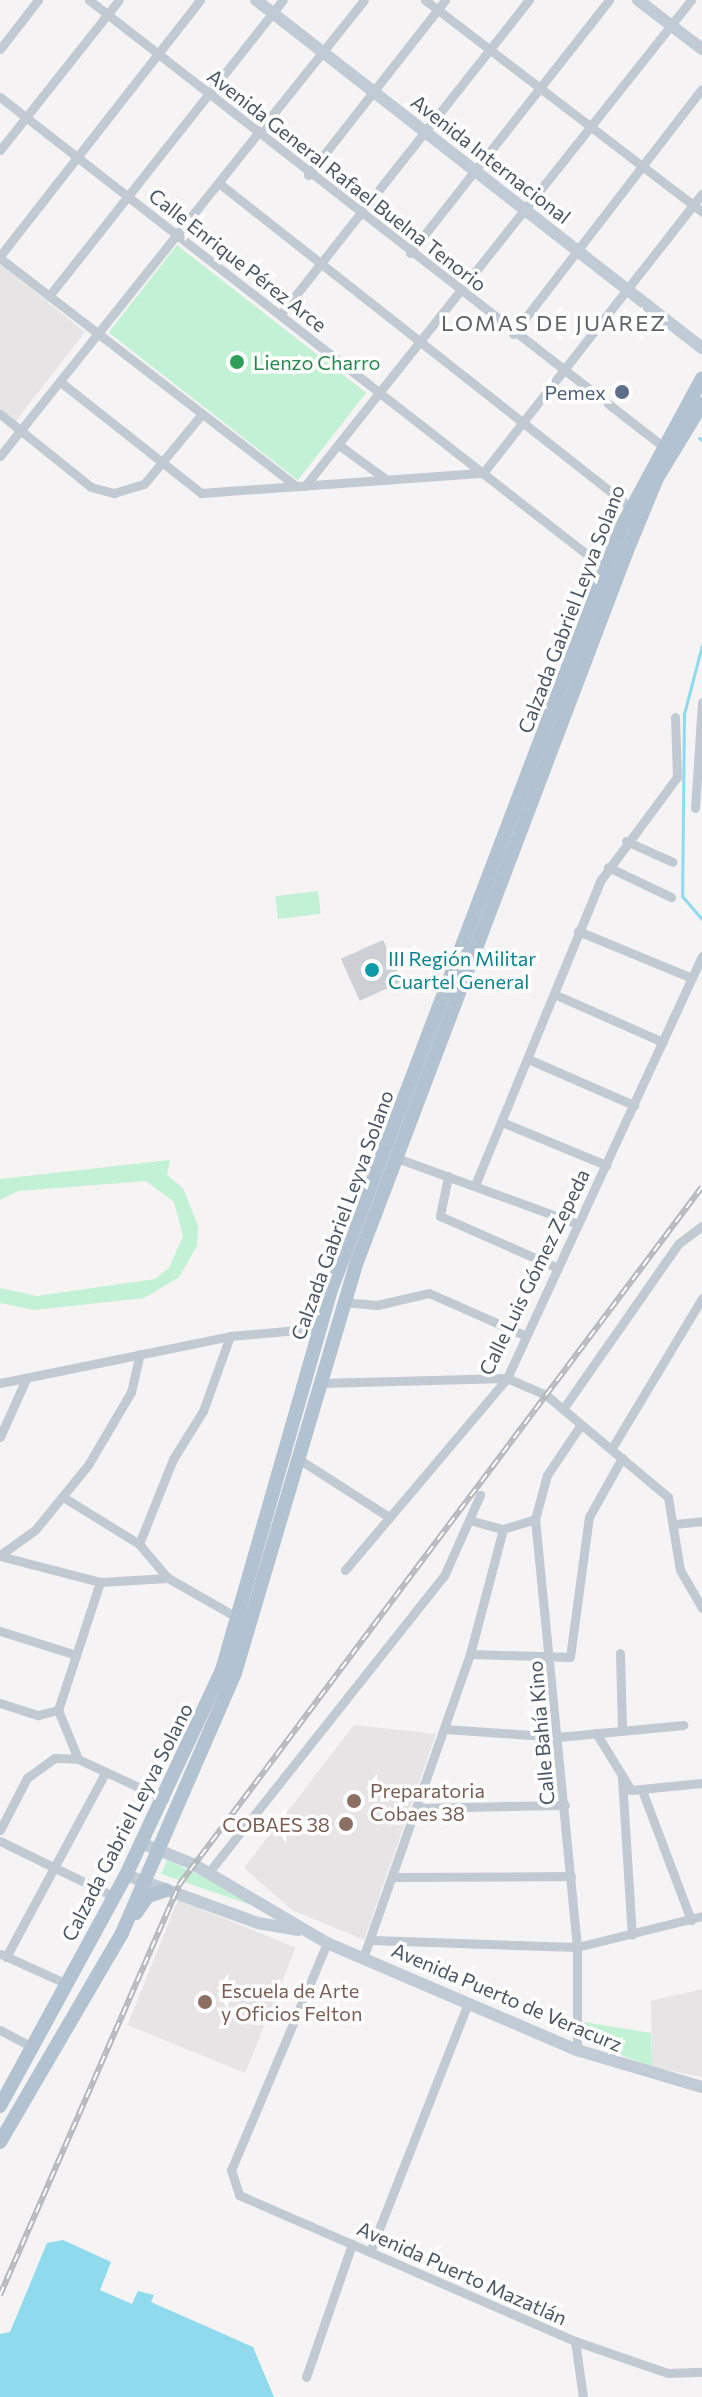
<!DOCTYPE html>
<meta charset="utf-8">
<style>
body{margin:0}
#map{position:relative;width:702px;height:2397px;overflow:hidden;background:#f5f3f3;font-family:Commissioner,sans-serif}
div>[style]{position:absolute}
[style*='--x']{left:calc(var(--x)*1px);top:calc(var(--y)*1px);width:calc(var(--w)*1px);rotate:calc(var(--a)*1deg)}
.education>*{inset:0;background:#e6e4e5;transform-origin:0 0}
.green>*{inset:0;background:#c3f1d5;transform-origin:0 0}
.water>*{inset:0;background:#90daee}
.stream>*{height:3px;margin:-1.5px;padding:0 1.5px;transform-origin:1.5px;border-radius:1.5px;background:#90daee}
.building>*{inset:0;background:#cdcfd5;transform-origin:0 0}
.street>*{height:9px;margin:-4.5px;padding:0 4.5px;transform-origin:4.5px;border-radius:4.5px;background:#c1cad2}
.secondary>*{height:12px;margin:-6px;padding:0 6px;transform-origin:6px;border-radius:6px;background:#c1cbd6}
.primary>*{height:14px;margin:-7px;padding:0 7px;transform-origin:7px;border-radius:7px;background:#b3c2d1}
.rail>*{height:6px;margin-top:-3px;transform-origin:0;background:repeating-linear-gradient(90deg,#fff 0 9px,#b5b8bd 0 18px);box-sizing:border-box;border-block:2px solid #b5b8bd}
.dots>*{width:22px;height:22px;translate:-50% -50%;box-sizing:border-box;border:4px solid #fff;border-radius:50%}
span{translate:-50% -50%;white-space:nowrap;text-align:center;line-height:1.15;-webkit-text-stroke:7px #fff;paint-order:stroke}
.street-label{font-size:20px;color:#4a5661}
.leisure-label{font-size:20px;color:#27864d}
.left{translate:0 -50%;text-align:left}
.service-label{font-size:20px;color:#4e5e75}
.right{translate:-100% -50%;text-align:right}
.culture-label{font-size:20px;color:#0d838f}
.education-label{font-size:20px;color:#785e54}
.neighbourhood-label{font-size:22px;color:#5f6368;letter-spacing:2px}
</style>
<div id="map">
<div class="education">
<i style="clip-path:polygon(0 263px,85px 332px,15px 422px,0 410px)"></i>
<i style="clip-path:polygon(354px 1725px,436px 1734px,364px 1940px,292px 1910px,244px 1868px)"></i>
<i style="left:178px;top:1900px;width:127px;height:135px;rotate:22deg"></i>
<i style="clip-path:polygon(702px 1989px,702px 2077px,652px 2067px,651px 2001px)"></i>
</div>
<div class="green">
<i style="left:177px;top:245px;width:240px;height:111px;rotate:38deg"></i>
<i style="left:318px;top:891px;width:23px;height:43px;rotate:83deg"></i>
<i style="clip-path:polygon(170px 1160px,167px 1175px,183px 1188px,198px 1226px,197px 1246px,179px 1277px,144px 1298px,34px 1310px,0 1303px,0 1288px,37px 1296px,155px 1279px,169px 1268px,183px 1236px,174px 1202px,146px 1181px,18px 1191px,0 1200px,0 1179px)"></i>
<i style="clip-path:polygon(167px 1860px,252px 1900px,251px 1905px,161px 1874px)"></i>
<i style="clip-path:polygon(584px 2022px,651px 2033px,652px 2067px,583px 2040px)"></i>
</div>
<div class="water">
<i style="clip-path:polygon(63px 2240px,111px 2262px,100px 2290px,132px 2304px,138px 2291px,154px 2295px,151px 2302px,253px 2347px,274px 2397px,0 2397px,0 2334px,10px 2332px,47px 2243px)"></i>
</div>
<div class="stream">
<i style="--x:699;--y:438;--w:4;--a:34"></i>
<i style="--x:702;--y:645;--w:71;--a:104.6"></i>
<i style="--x:684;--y:714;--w:182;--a:90.6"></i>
<i style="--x:682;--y:896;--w:30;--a:49"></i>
</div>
<div class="building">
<i style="left:383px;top:940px;width:46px;height:46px;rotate:66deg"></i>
</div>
<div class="street">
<i style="--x:89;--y:0;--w:723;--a:37.87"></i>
<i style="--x:425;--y:0;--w:349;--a:37.4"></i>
<i style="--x:0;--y:49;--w:62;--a:-52.2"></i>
<i style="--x:0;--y:97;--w:770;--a:37.93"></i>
<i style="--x:0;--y:150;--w:191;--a:-51.6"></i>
<i style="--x:308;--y:175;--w:222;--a:-51.9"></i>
<i style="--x:220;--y:184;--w:522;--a:38.23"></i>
<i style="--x:410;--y:253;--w:322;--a:-51.8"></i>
<i style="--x:0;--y:256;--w:325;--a:-52"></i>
<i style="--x:0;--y:258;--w:374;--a:37.6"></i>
<i style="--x:49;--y:296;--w:377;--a:-51.7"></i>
<i style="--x:280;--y:315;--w:402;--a:-51.7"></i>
<i style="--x:513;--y:334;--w:309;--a:-52.4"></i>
<i style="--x:63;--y:384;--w:176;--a:38.3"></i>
<i style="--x:201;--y:493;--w:283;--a:-4.1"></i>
<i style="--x:483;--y:473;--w:355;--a:-51.9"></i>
<i style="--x:0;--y:414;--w:117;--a:38.7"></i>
<i style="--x:91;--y:487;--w:24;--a:15"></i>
<i style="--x:114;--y:493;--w:31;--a:-17"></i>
<i style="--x:144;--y:484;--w:91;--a:-50.4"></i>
<i style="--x:339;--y:445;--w:59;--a:36.1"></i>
<i style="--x:0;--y:456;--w:583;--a:-51.4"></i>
<i style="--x:305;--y:486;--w:621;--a:-51.54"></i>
<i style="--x:695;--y:808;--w:106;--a:-86.2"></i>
<i style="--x:626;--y:841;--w:51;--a:24.1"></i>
<i style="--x:608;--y:867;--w:70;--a:25.5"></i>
<i style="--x:578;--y:931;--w:123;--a:22.4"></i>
<i style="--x:554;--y:994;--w:119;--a:23.8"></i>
<i style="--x:528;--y:1059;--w:116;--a:23.5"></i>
<i style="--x:502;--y:1122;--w:113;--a:22.5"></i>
<i style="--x:394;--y:1157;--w:196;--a:20"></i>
<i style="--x:448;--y:1176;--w:41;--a:101.3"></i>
<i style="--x:440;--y:1216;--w:129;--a:23.8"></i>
<i style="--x:475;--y:1185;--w:329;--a:-67.6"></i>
<i style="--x:600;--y:881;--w:129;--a:-53.5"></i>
<i style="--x:677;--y:777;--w:60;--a:-91.9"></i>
<i style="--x:343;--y:1302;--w:34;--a:5"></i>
<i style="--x:377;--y:1305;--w:53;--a:-13"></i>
<i style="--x:429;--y:1293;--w:106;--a:23.9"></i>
<i style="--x:0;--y:1383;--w:235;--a:-11.5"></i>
<i style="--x:230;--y:1336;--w:90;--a:-5.1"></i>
<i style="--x:320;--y:1383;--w:187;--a:-1.5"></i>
<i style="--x:507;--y:1378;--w:43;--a:23.6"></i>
<i style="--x:546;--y:1395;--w:159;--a:39.9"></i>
<i style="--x:668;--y:1497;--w:74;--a:80.7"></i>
<i style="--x:680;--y:1570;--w:44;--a:59.9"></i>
<i style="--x:563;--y:1409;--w:201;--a:-55.1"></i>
<i style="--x:678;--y:1244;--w:30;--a:-37"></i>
<i style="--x:0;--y:1437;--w:64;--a:-65.9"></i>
<i style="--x:612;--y:1448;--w:175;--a:-59"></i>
<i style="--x:297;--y:1458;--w:109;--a:32.7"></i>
<i style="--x:63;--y:1497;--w:89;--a:31.7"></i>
<i style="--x:139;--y:1544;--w:43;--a:49.7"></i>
<i style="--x:469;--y:1520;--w:35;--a:15"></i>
<i style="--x:503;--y:1529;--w:34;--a:-17"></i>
<i style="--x:675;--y:1524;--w:27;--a:-6"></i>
<i style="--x:139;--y:1544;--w:92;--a:-68.2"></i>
<i style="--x:173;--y:1459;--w:57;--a:-58"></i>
<i style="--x:203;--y:1411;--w:80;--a:-70.2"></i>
<i style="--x:0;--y:1555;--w:43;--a:-35.5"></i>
<i style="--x:35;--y:1530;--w:84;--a:-50.8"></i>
<i style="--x:88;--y:1465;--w:85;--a:-59.5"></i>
<i style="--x:131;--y:1392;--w:39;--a:-77"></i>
<i style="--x:0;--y:1556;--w:103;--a:14.6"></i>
<i style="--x:100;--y:1582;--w:68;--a:-3.4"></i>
<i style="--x:168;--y:1578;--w:83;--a:29.7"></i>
<i style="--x:345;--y:1570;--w:251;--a:-49.8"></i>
<i style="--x:507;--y:1378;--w:465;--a:-65.2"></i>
<i style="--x:0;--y:1631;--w:80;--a:17.5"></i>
<i style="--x:620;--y:1653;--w:78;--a:88.5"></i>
<i style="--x:470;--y:1654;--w:100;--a:1.7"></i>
<i style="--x:570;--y:1657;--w:141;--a:-82.3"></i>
<i style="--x:589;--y:1517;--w:68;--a:-60.8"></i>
<i style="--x:0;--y:1703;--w:40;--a:18"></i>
<i style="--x:38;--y:1715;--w:21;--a:-14"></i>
<i style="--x:58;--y:1710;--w:53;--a:67.8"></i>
<i style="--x:58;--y:1710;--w:135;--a:-71.8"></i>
<i style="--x:445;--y:1729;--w:113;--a:4"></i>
<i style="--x:558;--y:1737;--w:126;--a:-5.5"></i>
<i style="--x:596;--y:1733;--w:67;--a:58.4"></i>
<i style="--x:631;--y:1790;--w:71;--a:-5.6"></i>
<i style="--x:622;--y:1778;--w:157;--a:86.4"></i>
<i style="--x:643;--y:1793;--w:136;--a:69.3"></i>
<i style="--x:417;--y:1808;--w:148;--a:-1.2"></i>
<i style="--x:0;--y:1830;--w:59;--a:-62.6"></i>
<i style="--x:27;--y:1778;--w:34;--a:-36"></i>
<i style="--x:55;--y:1758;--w:23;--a:2"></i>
<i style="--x:78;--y:1759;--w:95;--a:24.9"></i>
<i style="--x:0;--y:1841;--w:128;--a:26"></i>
<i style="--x:209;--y:1872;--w:378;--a:-51.6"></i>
<i style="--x:444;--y:1576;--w:89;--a:-66"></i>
<i style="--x:394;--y:1877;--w:177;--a:-0.3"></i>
<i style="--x:373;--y:1940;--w:204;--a:2"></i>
<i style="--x:577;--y:1947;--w:129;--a:-13.9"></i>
<i style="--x:327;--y:1943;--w:246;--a:112.9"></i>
<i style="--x:231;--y:2170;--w:26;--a:72"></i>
<i style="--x:239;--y:2195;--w:366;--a:23.5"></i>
<i style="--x:575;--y:2341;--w:98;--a:19"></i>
<i style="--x:668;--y:2373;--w:34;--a:-2"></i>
<i style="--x:1;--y:1954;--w:72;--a:24.4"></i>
<i style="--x:6;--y:1957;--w:209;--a:-61.7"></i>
<i style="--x:363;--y:1958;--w:322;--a:-70.6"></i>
<i style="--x:470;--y:1654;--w:129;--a:-75.2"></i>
<i style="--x:0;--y:2030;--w:38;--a:28"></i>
<i style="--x:577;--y:2050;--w:103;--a:-90"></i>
<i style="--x:577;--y:1947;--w:430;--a:-95.6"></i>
<i style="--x:535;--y:1519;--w:46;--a:-74.7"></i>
<i style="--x:547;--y:1475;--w:59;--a:-56"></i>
<i style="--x:370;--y:2252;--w:268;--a:-68.5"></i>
<i style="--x:575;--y:2341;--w:57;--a:81.9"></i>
<i style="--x:306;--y:2377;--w:141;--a:-70.9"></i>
</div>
<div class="secondary">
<i style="--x:256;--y:0;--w:566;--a:37.96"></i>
<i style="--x:638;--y:0;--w:81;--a:37.4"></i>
<i style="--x:141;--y:1843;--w:56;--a:22"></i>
<i style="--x:193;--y:1864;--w:156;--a:30.5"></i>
<i style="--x:327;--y:1943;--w:272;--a:23.2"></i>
<i style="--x:577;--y:2050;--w:130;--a:16.5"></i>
<i style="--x:126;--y:1875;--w:140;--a:20"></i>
<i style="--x:258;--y:1923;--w:41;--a:9.9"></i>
</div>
<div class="primary">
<i style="--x:136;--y:1913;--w:21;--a:-55"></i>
<i style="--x:148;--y:1896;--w:19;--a:-18"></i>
<i style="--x:0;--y:2106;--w:263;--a:-61.4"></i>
<i style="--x:126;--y:1875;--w:226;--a:-64.9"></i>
<i style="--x:222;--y:1670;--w:395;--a:-74"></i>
<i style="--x:331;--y:1290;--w:815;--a:-69.16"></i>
<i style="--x:621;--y:528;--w:170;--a:-61.6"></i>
<i style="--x:0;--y:2142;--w:242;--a:-59.7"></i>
<i style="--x:122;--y:1933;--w:283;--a:-66.5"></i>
<i style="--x:235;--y:1673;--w:432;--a:-73.5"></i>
<i style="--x:358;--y:1259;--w:755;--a:-69.21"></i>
<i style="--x:626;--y:553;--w:81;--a:-67.5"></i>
<i style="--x:657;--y:478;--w:87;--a:-58.7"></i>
</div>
<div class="rail">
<i style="--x:0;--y:2295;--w:447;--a:-66.4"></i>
<i style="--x:179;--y:1885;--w:872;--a:-53.16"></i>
</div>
<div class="dots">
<i style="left:237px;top:362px;background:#2e9e5b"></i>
<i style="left:622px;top:392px;background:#5c6f8a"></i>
<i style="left:372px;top:970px;background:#0f9aa8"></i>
<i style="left:354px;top:1801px;background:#8d6e63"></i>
<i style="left:346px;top:1824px;background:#8d6e63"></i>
<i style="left:205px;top:2002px;background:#8d6e63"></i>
</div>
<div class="street-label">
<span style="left:491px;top:159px;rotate:38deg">Avenida Internacional</span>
<span style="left:347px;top:180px;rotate:38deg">Avenida General Rafael Buelna Tenorio</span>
<span style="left:238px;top:260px;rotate:38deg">Calle Enrique Pérez Arce</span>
<span style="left:571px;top:609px;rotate:-69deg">Calzada Gabriel Leyva Solano</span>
<span style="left:342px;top:1215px;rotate:-70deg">Calzada Gabriel Leyva Solano</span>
<span style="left:534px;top:1272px;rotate:-64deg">Calle Luis Gómez Zepeda</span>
<span style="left:541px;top:1733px;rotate:-95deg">Calle Bahía Kino</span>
<span style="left:127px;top:1822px;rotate:-63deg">Calzada Gabriel Leyva Solano</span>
<span style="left:507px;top:1997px;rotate:23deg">Avenida Puerto de Veracurz</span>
<span style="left:462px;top:2273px;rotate:24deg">Avenida Puerto Mazatlán</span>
</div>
<div class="leisure-label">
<span class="left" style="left:253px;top:362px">Lienzo Charro</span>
</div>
<div class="service-label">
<span class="right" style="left:606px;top:392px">Pemex</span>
</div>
<div class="culture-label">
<span class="left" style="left:388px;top:970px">III Región Militar<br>Cuartel General</span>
</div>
<div class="education-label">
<span class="left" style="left:370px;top:1802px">Preparatoria<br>Cobaes 38</span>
<span class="right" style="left:330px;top:1824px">COBAES 38</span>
<span class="left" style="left:221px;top:2002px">Escuela de Arte<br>y Oficios Felton</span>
</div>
<div class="neighbourhood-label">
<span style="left:554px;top:323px">LOMAS DE JUAREZ</span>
</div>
</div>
